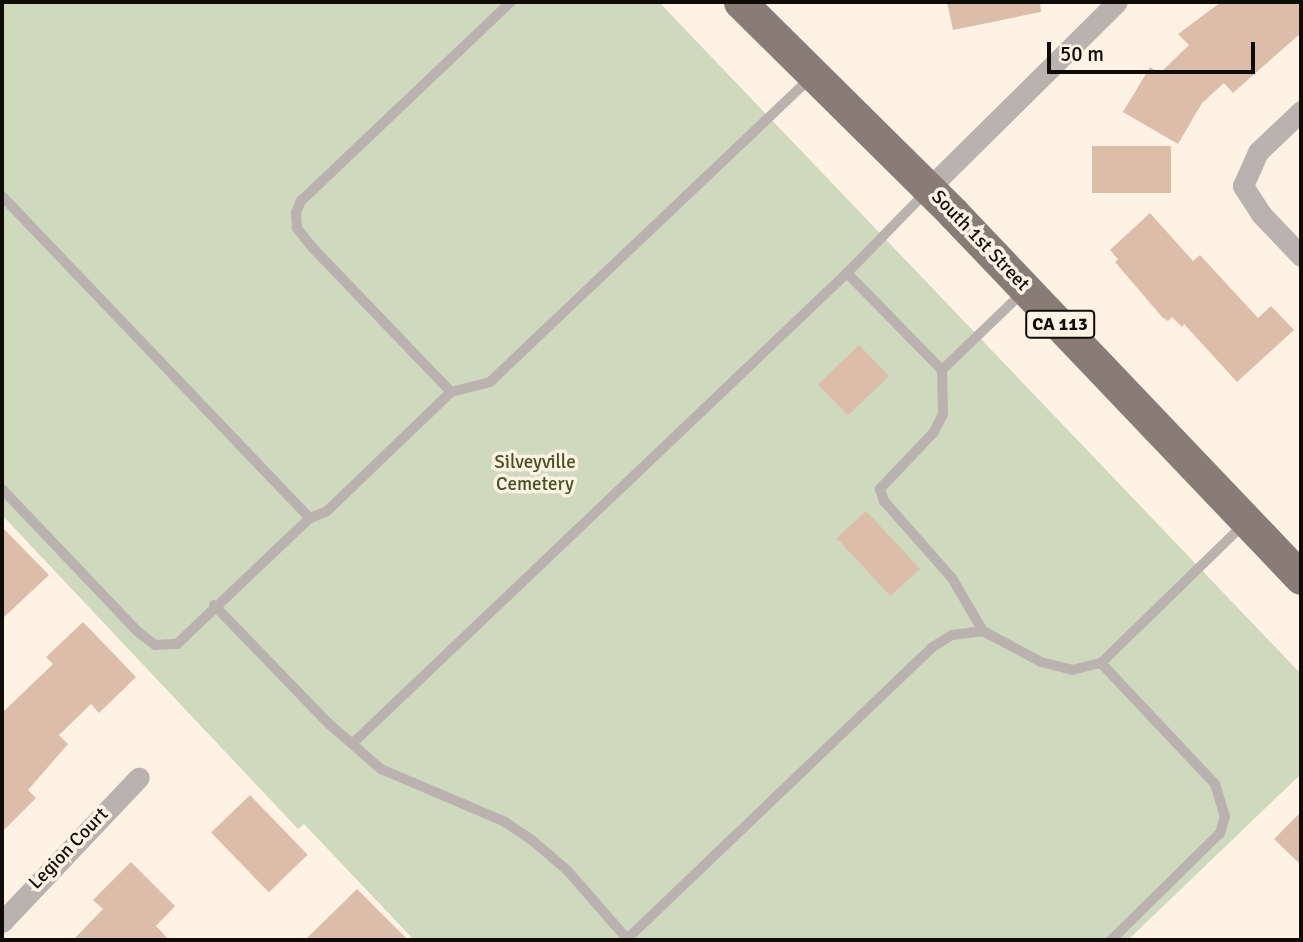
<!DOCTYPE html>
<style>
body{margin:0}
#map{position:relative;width:1303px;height:942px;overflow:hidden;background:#fef2e4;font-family:Signika,sans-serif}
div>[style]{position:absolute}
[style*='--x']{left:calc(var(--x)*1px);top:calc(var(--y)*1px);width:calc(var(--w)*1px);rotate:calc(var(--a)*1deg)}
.green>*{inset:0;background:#cfd9bd}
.building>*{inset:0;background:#dbbda9;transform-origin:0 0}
.service>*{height:10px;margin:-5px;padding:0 5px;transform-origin:5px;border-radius:5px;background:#bab2af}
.minor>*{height:21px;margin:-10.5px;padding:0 10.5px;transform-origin:10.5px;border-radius:10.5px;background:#bab2af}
.primary>*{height:33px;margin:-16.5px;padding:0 16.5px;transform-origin:16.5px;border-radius:16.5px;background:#897c76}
span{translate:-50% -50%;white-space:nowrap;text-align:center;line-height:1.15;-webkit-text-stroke:7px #fef2e4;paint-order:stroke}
.shield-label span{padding:2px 5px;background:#fef2e4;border:2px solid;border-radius:5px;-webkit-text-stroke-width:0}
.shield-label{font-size:18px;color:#0f0b07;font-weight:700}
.street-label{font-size:19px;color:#0f0b07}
.park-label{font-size:19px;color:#435222}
.frame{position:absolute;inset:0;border:4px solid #0f0b07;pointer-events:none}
.scale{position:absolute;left:1047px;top:42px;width:208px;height:32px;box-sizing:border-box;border:4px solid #0f0b07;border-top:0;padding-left:9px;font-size:21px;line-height:24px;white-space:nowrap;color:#0f0b07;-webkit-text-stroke:5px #fef2e4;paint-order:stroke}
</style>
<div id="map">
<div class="green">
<i style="clip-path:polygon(2px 2px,659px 2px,1301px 674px,1301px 774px,1128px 940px,414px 940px,304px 824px,298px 829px,2px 515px)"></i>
</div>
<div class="building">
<i style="clip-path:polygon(947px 2px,1040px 2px,1041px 12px,953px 30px)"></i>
<i style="clip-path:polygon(1221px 2px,1301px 2px,1301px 33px,1233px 93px,1224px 83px,1202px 103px,1178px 144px,1123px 112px,1150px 67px,1160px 73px,1189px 45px,1178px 34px)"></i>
<i style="left:1092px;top:146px;width:79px;height:47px"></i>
<i style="clip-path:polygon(1150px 213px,1193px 261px,1200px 255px,1258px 318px,1271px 306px,1294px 330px,1237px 382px,1184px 324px,1182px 327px,1172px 317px,1168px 321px,1162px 317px,1115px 262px,1118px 259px,1110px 250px)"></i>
<i style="left:859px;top:345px;width:43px;height:57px;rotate:46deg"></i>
<i style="left:866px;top:511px;width:79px;height:40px;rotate:47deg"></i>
<i style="clip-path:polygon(2px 527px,49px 575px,2px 619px)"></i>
<i style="clip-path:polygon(83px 622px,136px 677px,99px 713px,91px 704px,59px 735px,68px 744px,28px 790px,36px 798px,2px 832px,2px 713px,53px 664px,46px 657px)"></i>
<i style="left:250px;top:795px;width:83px;height:54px;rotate:46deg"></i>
<i style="clip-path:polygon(1301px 812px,1301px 865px,1274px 839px)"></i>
<i style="clip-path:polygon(131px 862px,175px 906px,156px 926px,169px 940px,73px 940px,103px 909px,93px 900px)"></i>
<i style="clip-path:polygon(357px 889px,408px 940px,305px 940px)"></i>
</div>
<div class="service">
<i style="--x:2;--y:196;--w:446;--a:46.3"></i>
<i style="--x:847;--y:273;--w:136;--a:45.6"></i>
<i style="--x:942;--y:370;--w:44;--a:88.7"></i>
<i style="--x:943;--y:414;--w:20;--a:117"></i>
<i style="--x:934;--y:432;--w:79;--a:133.5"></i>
<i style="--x:880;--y:489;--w:13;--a:72"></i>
<i style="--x:884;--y:501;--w:103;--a:48.6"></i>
<i style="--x:952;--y:578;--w:61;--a:59.7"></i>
<i style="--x:942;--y:370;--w:112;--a:-43.9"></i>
<i style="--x:451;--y:392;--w:199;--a:-133.8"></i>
<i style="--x:313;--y:248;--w:26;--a:-129"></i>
<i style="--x:297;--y:228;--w:16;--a:-94"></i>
<i style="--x:296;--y:212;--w:12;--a:-66"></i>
<i style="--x:301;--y:201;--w:289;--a:-43.5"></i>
<i style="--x:2;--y:489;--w:196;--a:46.4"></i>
<i style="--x:137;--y:631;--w:23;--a:38"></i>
<i style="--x:155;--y:645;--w:22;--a:-3"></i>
<i style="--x:177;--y:644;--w:183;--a:-43.5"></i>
<i style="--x:310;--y:518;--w:18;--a:-22"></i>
<i style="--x:327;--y:511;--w:172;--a:-43.8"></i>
<i style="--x:451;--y:392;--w:40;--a:-14.4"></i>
<i style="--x:490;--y:382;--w:444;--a:-43.5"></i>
<i style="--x:214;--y:605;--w:164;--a:46"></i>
<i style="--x:328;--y:723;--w:70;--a:41"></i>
<i style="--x:381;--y:769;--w:135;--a:23.1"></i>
<i style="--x:505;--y:822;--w:34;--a:34"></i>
<i style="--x:533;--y:841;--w:45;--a:40.5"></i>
<i style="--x:567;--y:870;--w:93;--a:48.9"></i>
<i style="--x:1101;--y:663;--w:166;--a:46.7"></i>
<i style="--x:1215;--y:784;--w:34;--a:73"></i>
<i style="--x:1225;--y:816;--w:18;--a:106"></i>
<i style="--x:1220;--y:833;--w:153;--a:135.5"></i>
<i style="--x:353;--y:743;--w:682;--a:-43.57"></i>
<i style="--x:847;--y:273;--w:113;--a:-45.7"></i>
<i style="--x:627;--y:939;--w:421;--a:-43.7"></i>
<i style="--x:931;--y:648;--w:25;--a:-32"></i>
<i style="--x:952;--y:635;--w:31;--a:-7"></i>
<i style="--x:983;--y:631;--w:66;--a:28.1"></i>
<i style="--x:1041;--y:662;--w:32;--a:14"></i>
<i style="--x:1072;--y:670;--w:30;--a:-14"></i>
<i style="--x:1101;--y:663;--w:198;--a:-44.2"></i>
</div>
<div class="minor">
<i style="--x:1301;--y:111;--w:59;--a:136.4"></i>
<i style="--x:1258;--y:152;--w:37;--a:114"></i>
<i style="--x:1243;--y:186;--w:33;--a:57"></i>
<i style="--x:1261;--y:214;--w:58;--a:46.4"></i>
<i style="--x:929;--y:188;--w:264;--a:-44.7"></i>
<i style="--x:2;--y:922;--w:199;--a:-46.6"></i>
</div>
<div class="primary">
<i style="--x:740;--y:2;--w:300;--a:44.7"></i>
<i style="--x:953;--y:213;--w:504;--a:46.37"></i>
</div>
<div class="shield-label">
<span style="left:1060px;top:324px">CA 113</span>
</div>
<div class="street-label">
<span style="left:980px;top:241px;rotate:46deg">South 1st Street</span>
<span style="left:69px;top:849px;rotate:-46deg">Legion Court</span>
</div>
<div class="park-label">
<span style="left:535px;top:474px">Silveyville<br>Cemetery</span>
</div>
<div class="frame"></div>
<div class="scale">50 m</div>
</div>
